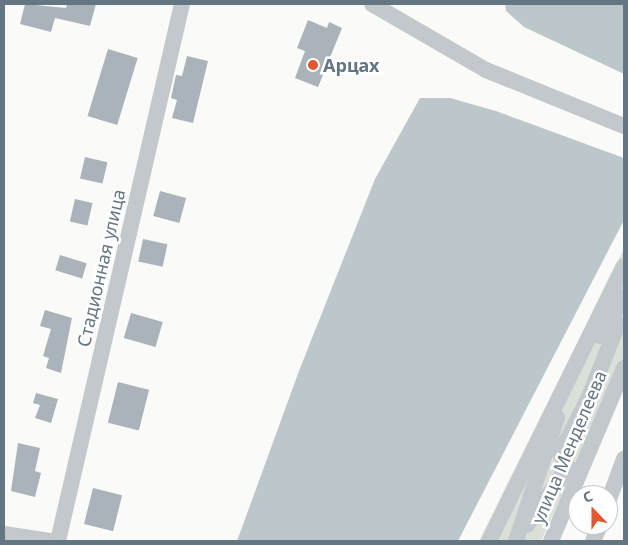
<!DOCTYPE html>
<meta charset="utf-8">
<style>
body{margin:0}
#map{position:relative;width:628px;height:545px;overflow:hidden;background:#fafaf8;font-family:"Noto Sans",sans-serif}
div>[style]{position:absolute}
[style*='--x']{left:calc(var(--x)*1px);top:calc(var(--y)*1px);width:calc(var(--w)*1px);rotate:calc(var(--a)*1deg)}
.green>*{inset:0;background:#dadfd7}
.water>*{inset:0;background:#bbc7cb}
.building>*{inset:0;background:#aab3b9;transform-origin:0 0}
.minor>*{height:16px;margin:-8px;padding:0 8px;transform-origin:8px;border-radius:8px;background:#c3c8cc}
.dots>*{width:14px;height:14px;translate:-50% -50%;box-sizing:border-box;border:2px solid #fff;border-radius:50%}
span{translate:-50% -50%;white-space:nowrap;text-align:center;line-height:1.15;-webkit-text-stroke:5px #fff;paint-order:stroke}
.poi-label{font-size:18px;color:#657683;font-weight:700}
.left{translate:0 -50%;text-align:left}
.street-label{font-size:18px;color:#657683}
.frame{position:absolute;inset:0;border:5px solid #657683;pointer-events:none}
.north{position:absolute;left:568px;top:485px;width:50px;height:50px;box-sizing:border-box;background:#fff;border:1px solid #c1c8cd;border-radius:50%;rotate:338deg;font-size:14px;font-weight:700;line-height:20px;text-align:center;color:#657683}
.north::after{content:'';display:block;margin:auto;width:18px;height:22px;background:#e4572e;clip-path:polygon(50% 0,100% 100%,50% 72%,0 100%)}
</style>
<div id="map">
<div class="green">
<i style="clip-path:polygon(624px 249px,624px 358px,541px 541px,479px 541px)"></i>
</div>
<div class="water">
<i style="clip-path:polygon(505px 4px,624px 4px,624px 74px,524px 27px,506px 11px)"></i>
<i style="clip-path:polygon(420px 98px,450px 98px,496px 111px,624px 158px,624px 220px,458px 541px,237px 541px,299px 371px,375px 179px)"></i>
</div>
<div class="building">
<i style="clip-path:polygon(25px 4px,66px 8px,67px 4px,96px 4px,90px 26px,55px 18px,51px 32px,20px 24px)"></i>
<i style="clip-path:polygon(308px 20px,327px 28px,329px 22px,342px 28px,318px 87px,295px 78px,305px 51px,297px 48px)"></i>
<i style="left:108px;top:49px;width:31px;height:70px;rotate:17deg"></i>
<i style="clip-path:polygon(187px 56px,208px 61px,193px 123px,172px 118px,177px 100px,171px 98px,176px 75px,182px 76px)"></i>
<i style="left:85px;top:157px;width:23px;height:22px;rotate:13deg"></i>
<i style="left:160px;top:191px;width:27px;height:26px;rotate:15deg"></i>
<i style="left:75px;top:199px;width:18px;height:23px;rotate:13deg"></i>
<i style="left:143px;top:239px;width:25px;height:23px;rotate:12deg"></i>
<i style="left:60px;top:255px;width:28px;height:16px;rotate:17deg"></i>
<i style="clip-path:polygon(45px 310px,72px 318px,61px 373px,46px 368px,49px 358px,43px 356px,51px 329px,40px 326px)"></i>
<i style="left:131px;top:313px;width:33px;height:26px;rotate:16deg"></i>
<i style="left:118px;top:382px;width:32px;height:42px;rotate:14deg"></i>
<i style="clip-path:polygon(36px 393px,58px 399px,51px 423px,35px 418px,40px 405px,33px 403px)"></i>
<i style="clip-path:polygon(18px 443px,40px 448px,35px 471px,41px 473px,35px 497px,11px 491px)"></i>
<i style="left:93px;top:488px;width:30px;height:37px;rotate:14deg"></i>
</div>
<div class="minor">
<i style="--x:372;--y:4;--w:132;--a:30.1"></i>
<i style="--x:486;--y:70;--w:149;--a:22.1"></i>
<i style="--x:600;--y:336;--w:46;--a:-58.4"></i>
<i style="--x:560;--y:454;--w:64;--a:-63"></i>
<i style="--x:589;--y:397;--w:79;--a:-68.3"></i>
<i style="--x:608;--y:502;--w:46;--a:-69.6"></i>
<i style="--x:527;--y:525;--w:71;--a:-54.7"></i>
<i style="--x:568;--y:467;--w:24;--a:-120"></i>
<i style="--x:4;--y:534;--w:48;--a:8.5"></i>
<i style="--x:58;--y:541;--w:551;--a:-77"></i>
<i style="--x:489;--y:541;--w:306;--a:-63.9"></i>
<i style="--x:516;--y:541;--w:130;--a:-71.6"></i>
<i style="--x:551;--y:541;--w:188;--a:-67.1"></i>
<i style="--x:593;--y:541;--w:17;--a:-66"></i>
</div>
<div class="dots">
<i style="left:313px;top:65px;background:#e4572e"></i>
</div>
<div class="poi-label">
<span class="left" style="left:323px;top:65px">Арцах</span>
</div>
<div class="street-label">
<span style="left:101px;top:268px;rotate:-77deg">Стадионная улица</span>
<span style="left:569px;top:447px;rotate:-67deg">улица Менделеева</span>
</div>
<div class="frame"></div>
<div class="north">С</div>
</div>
